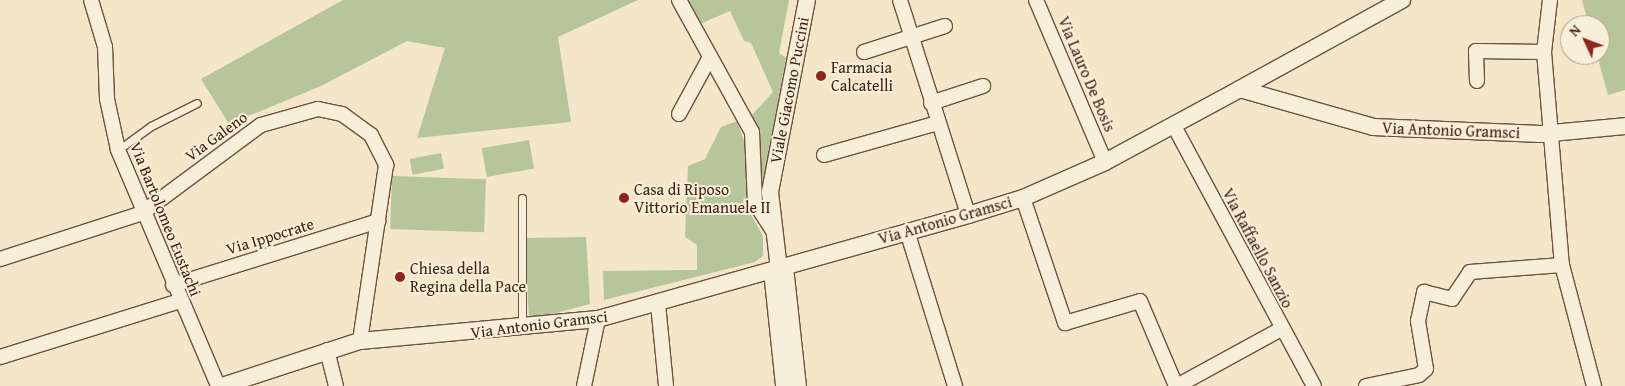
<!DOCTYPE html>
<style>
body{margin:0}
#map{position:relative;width:1625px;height:386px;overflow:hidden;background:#f4e6c8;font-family:"Gentium Book Plus",serif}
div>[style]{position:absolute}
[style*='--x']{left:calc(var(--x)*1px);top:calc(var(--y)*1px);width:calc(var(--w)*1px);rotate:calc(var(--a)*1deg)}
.green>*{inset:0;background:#b6c69a;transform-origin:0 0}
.roads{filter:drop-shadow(1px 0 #6d523e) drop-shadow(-1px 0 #6d523e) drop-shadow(0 1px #6d523e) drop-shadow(0 -1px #6d523e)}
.service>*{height:7px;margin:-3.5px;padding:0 3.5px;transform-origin:3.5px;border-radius:3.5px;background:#f8efdb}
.minor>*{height:14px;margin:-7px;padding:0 7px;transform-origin:7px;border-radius:7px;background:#f8efdb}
.tertiary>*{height:16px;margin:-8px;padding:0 8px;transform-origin:8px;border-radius:8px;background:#f8efdb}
.dots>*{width:14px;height:14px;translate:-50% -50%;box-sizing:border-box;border:2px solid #f8efdb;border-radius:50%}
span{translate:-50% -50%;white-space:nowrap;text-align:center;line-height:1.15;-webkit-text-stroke:4px #f8efdb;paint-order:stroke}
.poi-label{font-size:16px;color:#402010}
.left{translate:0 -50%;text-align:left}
.street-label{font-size:16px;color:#402010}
.north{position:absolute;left:1560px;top:15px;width:50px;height:50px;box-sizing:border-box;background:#f8efdb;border:1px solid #ae9c8a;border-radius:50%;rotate:313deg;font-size:14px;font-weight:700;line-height:20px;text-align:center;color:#402010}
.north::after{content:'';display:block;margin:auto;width:18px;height:22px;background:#8f2418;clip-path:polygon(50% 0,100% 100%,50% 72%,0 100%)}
</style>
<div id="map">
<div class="green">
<i style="clip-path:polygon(343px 0,638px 0,558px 37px,571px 122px,417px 138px,445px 48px,407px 41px,321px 86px,229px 124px,201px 79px)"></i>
<i style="clip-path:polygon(679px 0,789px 0,779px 53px,786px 58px,761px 195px,761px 138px,751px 116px,773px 92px,751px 43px,744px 41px,730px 11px,693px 27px)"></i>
<i style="clip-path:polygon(1582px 0,1625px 0,1625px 90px,1608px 95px,1597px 55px,1600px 25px,1589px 25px)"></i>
<i style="clip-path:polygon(737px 121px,749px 156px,745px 204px,763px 236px,763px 256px,755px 262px,604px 300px,603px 271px,697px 270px,697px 245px,685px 237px,688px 166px,705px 159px,721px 127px)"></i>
<i style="left:529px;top:140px;width:29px;height:48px;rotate:80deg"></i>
<i style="left:441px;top:153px;width:16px;height:32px;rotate:79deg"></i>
<i style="left:392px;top:176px;width:94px;height:53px;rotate:2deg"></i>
<i style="clip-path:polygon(586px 237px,590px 304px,529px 320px,525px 238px)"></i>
</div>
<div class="roads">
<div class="service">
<i style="--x:118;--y:150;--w:41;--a:-36"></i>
<i style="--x:151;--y:126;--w:51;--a:-26.6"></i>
<i style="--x:522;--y:198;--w:127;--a:90"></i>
</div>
<div class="minor">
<i style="--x:91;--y:0;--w:49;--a:73.4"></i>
<i style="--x:105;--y:47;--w:52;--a:87.8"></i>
<i style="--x:107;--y:99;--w:52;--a:77.8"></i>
<i style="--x:118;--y:150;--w:256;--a:67"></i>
<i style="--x:679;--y:0;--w:151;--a:61.1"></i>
<i style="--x:752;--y:132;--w:71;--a:87.6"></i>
<i style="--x:755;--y:203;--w:35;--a:57"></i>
<i style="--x:900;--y:0;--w:225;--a:72.4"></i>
<i style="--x:1036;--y:0;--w:176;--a:66.9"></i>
<i style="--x:1550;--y:0;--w:52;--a:96.6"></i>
<i style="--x:1544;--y:52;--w:214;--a:85.2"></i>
<i style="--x:1562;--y:265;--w:125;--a:75.2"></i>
<i style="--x:864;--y:52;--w:85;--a:-17.8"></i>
<i style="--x:1477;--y:81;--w:30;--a:-92"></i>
<i style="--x:1476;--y:51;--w:68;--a:0.8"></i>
<i style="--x:931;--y:103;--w:55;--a:-18.1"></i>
<i style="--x:679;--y:114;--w:63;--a:-61.4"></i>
<i style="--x:1174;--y:126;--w:295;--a:61.7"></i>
<i style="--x:824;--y:155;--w:118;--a:-15.7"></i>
<i style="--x:1023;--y:198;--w:132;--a:71.4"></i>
<i style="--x:1065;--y:323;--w:78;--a:-16.3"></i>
<i style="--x:1140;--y:301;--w:92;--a:67"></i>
<i style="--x:907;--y:231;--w:162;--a:72.8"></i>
<i style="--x:0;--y:259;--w:149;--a:-17.9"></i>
<i style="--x:142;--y:213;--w:148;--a:-36.5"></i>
<i style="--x:261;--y:125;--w:59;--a:-15.7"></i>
<i style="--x:318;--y:109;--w:25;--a:12"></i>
<i style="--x:342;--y:114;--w:36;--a:36"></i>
<i style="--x:371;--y:135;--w:34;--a:63"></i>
<i style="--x:386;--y:165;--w:178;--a:98.4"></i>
<i style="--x:173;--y:285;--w:215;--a:-17.3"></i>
<i style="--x:658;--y:304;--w:82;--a:84.4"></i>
<i style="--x:327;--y:350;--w:37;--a:76"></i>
<i style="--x:0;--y:357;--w:189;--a:-17.3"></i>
<i style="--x:584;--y:386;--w:68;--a:-78.2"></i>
<i style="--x:1177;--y:386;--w:119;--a:-28.7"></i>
<i style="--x:1366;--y:386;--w:54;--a:-11.7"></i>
<i style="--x:1419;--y:375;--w:9;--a:-41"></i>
<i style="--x:1426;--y:369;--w:49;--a:-99.5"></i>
<i style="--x:1418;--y:321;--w:30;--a:-78"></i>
<i style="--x:1424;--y:292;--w:29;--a:14"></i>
<i style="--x:1452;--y:299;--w:32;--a:-56"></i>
<i style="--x:1470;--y:272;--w:92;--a:-4.4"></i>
</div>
<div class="tertiary">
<i style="--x:1240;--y:89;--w:185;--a:-28.8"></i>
<i style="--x:785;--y:267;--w:120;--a:83.8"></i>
<i style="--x:779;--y:269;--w:78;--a:-96.7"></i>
<i style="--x:770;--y:192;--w:196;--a:-79.1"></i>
<i style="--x:772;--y:271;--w:116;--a:84"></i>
<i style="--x:222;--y:386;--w:145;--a:-18.1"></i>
<i style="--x:360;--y:341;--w:239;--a:-5.3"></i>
<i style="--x:598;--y:319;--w:384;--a:-15.7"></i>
<i style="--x:968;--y:215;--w:58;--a:-17.2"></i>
<i style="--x:1023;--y:198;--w:90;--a:-23.7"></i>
<i style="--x:1105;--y:162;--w:153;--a:-28.4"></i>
<i style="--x:1240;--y:89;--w:138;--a:15.9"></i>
<i style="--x:1373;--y:127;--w:168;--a:2.4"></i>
<i style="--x:1541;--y:134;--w:84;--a:-5.4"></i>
</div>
</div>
<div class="dots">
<i style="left:821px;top:76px;background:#8f2418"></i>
<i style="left:624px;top:198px;background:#8f2418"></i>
<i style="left:400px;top:277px;background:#8f2418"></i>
</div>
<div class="poi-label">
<span class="left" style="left:831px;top:76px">Farmacia<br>Calcatelli</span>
<span class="left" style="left:634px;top:198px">Casa di Riposo<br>Vittorio Emanuele II</span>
<span class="left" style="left:410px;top:277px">Chiesa della<br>Regina della Pace</span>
</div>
<div class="street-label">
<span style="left:1087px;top:74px;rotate:67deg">Via Lauro De Bosis</span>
<span style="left:789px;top:90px;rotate:-79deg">Viale Giacomo Puccini</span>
<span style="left:1451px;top:130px;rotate:2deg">Via Antonio Gramsci</span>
<span style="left:216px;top:136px;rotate:-36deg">Via Galeno</span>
<span style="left:166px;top:219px;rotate:68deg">Via Bartolomeo Eustachi</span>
<span style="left:945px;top:220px;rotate:-16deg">Via Antonio Gramsci</span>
<span style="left:270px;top:236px;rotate:-17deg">Via Ippocrate</span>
<span style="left:1258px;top:248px;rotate:62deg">Via Raffaello Sanzio</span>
<span style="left:539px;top:324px;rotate:-7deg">Via Antonio Gramsci</span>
</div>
<div class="north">N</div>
</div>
